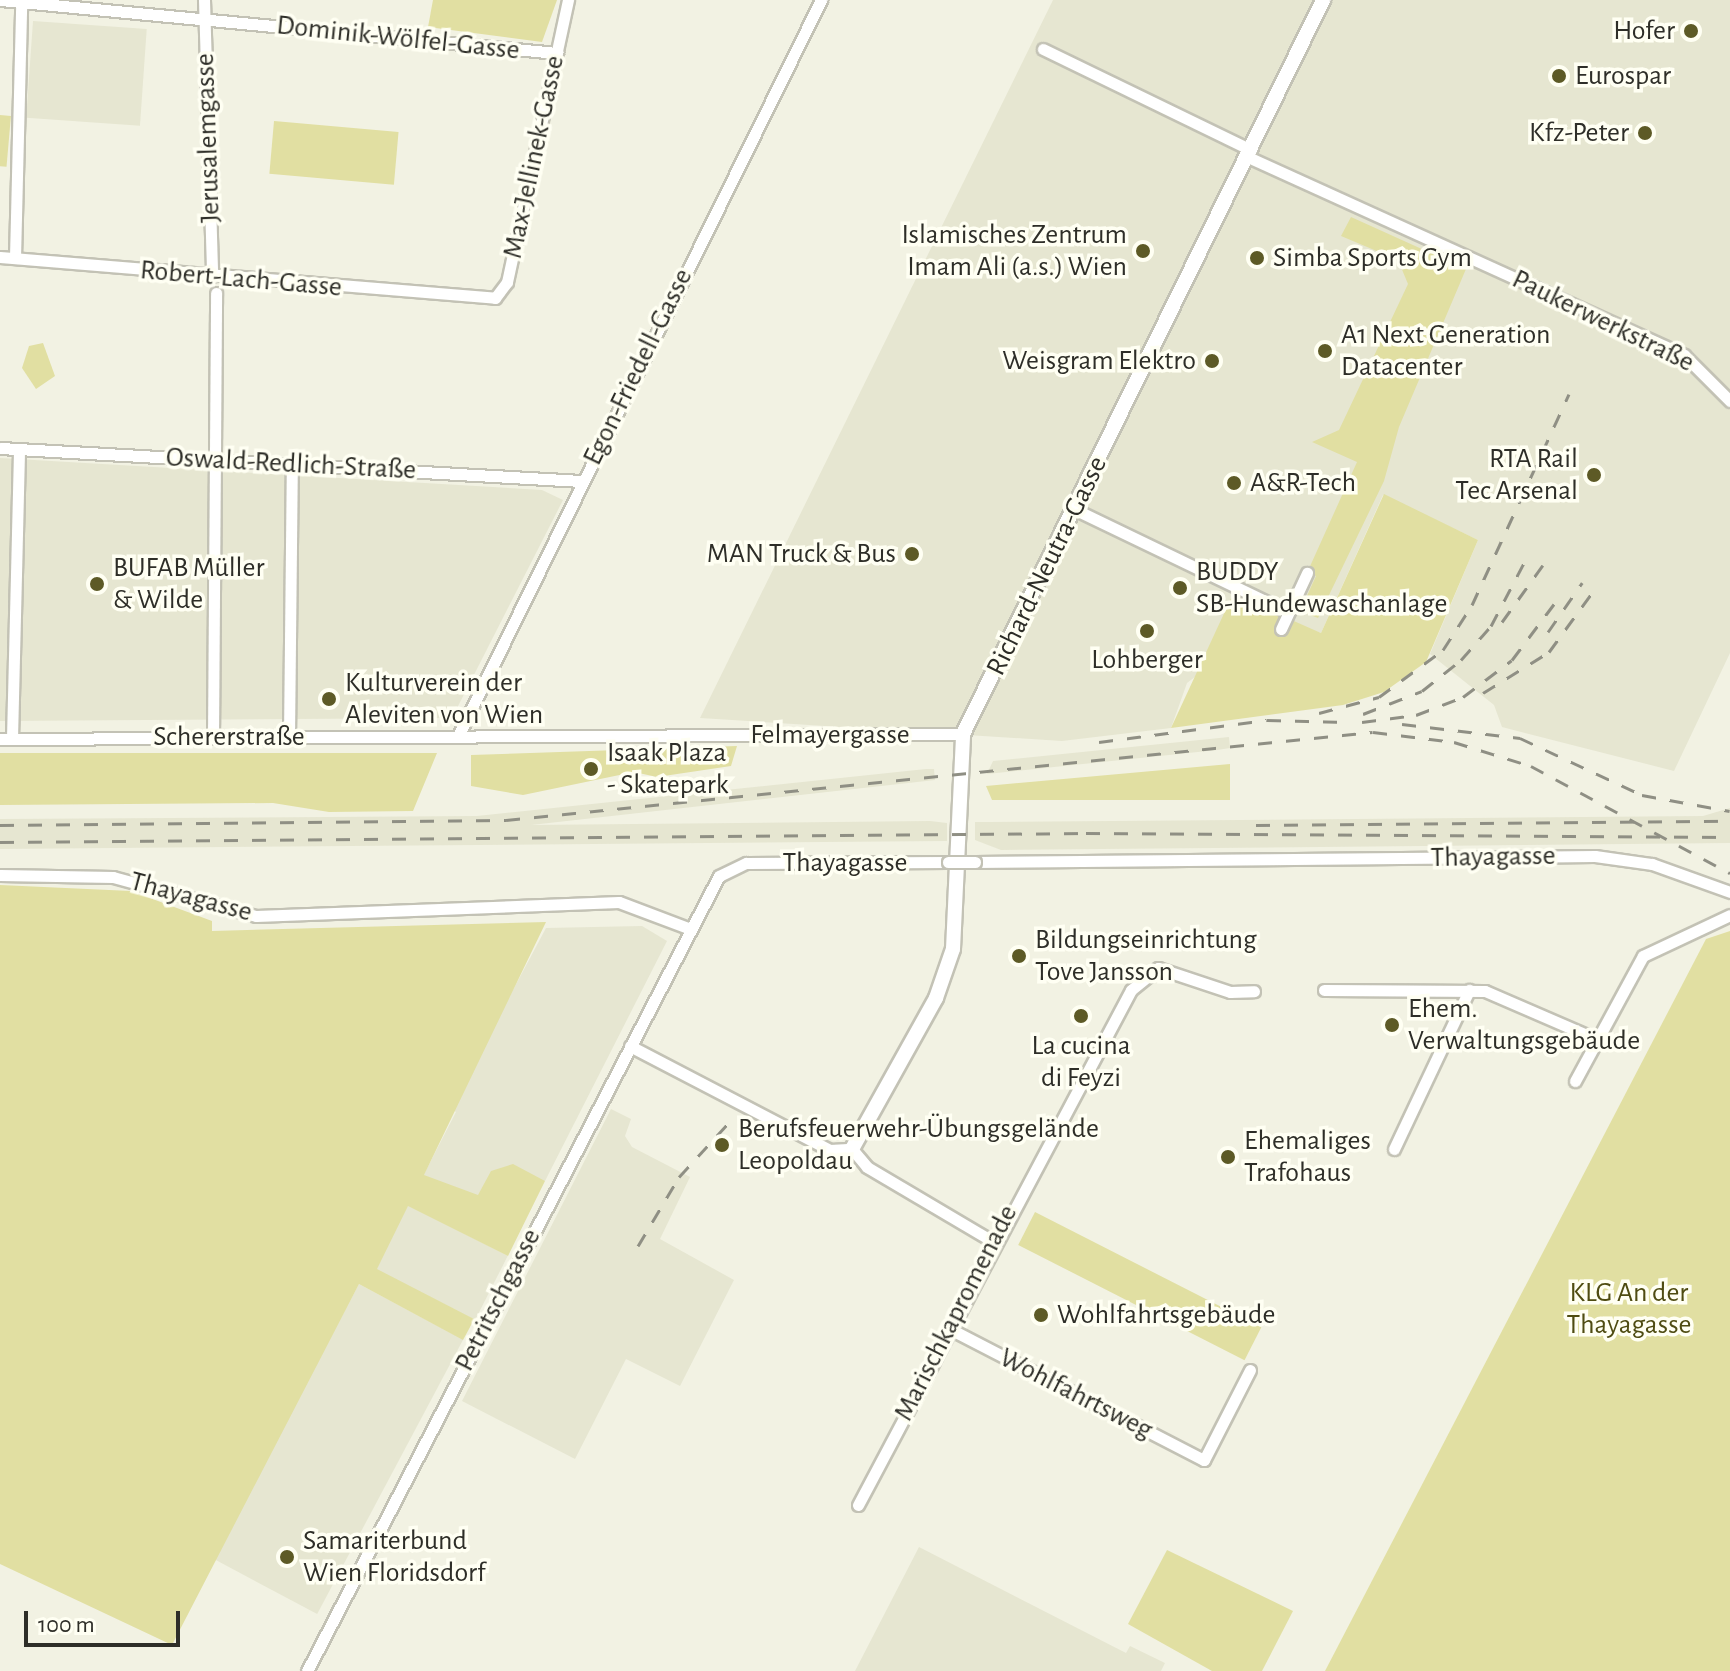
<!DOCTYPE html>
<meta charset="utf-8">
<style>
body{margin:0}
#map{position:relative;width:1730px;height:1671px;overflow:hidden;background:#f2f2e3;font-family:"Alegreya Sans",sans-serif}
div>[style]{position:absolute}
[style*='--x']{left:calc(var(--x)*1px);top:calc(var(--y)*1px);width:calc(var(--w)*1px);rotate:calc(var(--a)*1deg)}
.built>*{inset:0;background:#e6e6d1;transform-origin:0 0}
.green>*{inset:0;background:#e1dfa2;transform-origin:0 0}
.roads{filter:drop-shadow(2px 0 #c3c2b5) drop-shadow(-2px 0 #c3c2b5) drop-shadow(0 2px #c3c2b5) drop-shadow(0 -2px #c3c2b5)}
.minor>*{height:11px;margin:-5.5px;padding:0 5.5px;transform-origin:5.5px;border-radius:5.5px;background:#fff}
.tertiary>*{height:14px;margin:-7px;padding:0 7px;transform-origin:7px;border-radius:7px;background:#fff}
.rail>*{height:3px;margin-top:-1.5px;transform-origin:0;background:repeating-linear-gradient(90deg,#8f8f84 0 14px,transparent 0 28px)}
.bridges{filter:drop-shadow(2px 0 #c3c2b5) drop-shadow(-2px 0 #c3c2b5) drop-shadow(0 2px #c3c2b5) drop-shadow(0 -2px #c3c2b5)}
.minor-bridge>*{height:11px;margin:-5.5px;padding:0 5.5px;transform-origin:5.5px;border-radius:5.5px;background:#fff}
.dots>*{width:22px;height:22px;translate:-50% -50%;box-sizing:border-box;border:4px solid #fffff3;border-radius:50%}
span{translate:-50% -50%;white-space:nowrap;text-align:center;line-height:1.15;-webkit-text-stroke:7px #fffff3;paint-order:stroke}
.poi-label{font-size:28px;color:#2e2e28}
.right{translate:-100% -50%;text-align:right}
.left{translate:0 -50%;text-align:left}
.street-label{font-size:28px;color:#2e2e28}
.park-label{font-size:28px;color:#4f4c12}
.scale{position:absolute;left:24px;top:1611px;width:156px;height:36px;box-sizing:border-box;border:4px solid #2e2e28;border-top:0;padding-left:10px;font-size:24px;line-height:28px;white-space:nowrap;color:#2e2e28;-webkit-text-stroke:6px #fffff3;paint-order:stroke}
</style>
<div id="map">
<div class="built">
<i style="clip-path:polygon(1053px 0,1730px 0,1730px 653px,1674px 771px,1502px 727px,1494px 705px,1430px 654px,1478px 540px,1383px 495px,1321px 633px,1274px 617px,1187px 683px,1171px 728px,1062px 741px,700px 718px)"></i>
<i style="left:33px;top:21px;width:114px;height:97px;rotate:4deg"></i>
<i style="clip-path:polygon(0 458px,542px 490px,563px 500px,452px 718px,0 721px)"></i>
<i style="clip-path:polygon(1229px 737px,1230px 748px,1217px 750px,987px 774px,993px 761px)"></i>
<i style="clip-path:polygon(926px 769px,934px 769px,935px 780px,531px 825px,930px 821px,947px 823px,947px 841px,0 849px,0 819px,477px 816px)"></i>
<i style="clip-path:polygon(1730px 808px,1730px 843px,1001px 850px,975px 840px,975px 822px,990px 822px,1703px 816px)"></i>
<i style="clip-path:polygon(642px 926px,667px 941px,545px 1181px,478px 1196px,423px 1176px,456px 1112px,450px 1108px,546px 928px)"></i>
<i style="clip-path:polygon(611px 1109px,631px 1119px,625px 1136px,632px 1147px,690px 1177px,660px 1239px,734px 1280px,680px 1386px,626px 1359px,575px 1459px,462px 1401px)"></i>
<i style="left:408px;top:1205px;width:112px;height:72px;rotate:27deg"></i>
<i style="left:359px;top:1284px;width:118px;height:311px;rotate:28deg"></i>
<i style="clip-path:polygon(919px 1547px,1126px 1653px,1130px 1646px,1165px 1663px,1161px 1671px,855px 1671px)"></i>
</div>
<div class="green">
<i style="clip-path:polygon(433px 0,557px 0,542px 42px,428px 27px)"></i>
<i style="left:0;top:115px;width:11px;height:51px;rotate:5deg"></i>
<i style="left:274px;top:121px;width:125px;height:53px;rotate:5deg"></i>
<i style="clip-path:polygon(1351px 217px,1466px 269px,1399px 427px,1384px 481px,1318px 618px,1300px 611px,1316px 576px,1307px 573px,1357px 462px,1312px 442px,1339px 430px,1408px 284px,1398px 260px,1341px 236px)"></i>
<i style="clip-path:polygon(43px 343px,55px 376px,36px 389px,22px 368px,29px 346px)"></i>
<i style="clip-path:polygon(1384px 494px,1478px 540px,1426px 662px,1384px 692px,1343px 705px,1171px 728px,1233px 594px,1321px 633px)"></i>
<i style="clip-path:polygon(737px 746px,731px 766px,657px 777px,634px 772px,523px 795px,471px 786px,471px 755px)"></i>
<i style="clip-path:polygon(0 753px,437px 753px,413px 811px,329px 812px,273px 803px,0 805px)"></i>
<i style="clip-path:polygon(1230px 764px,1230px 800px,992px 800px,986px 786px)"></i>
<i style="clip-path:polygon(0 885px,131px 891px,212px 921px,212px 931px,546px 922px,424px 1175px,478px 1195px,491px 1171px,513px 1164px,545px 1181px,508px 1256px,408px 1206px,377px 1269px,474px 1319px,469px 1329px,463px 1340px,359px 1284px,172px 1645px,0 1564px)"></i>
<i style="clip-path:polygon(1730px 931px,1730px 1671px,1325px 1671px,1706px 939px)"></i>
<i style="left:1035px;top:1212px;width:254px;height:37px;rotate:27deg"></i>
<i style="clip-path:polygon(1167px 1550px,1293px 1611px,1262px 1671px,1212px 1671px,1128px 1624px)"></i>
</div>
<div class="roads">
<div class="minor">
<i style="--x:0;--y:0;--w:560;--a:5.44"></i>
<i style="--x:204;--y:0;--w:276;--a:88.3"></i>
<i style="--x:1043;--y:49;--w:231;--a:25.9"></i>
<i style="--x:1248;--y:157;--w:479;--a:24.4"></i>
<i style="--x:1684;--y:355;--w:65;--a:45"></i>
<i style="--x:0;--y:257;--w:497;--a:4.7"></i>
<i style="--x:495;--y:298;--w:20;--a:-53"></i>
<i style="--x:507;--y:282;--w:289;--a:-77.8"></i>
<i style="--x:15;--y:258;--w:254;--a:-88.6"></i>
<i style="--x:0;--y:448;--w:583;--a:3.25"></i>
<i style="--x:1076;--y:510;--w:235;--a:25.7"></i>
<i style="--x:1281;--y:629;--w:62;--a:-65.1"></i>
<i style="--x:458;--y:736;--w:821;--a:-63.75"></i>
<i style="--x:289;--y:737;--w:273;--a:-89.4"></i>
<i style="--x:12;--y:738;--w:289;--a:-88.6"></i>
<i style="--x:213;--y:738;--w:445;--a:-89.6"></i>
<i style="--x:0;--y:739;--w:963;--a:-0.3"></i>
<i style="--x:975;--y:862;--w:620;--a:-0.55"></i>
<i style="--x:1595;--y:856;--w:58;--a:8"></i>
<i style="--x:1652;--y:864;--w:83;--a:19.7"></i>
<i style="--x:0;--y:875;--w:113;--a:1"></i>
<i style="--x:113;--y:877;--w:148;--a:15.3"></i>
<i style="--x:256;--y:916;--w:363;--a:-2.2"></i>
<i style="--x:619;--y:902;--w:74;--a:20.6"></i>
<i style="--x:1324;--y:990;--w:161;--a:0.4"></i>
<i style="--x:1485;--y:991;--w:121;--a:23.4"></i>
<i style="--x:630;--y:1046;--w:225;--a:27.5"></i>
<i style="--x:830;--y:1150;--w:22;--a:-3"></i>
<i style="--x:852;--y:1149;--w:23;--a:50"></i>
<i style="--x:867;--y:1167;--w:145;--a:30.6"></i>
<i style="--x:1575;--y:1081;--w:142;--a:-61.5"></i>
<i style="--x:1643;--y:956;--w:96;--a:-25.2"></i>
<i style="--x:1394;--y:1149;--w:176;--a:-64.7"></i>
<i style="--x:948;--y:1328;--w:288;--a:27.3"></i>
<i style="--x:1204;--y:1460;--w:101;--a:-62.9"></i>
<i style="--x:858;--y:1505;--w:583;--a:-62.07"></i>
<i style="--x:1131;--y:990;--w:35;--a:-39"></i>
<i style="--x:1158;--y:968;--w:76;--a:18.4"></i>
<i style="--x:1230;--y:992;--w:24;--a:-2"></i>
<i style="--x:307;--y:1671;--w:895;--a:-62.61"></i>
<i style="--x:719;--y:876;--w:30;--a:-26"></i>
<i style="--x:746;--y:863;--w:202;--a:-0.3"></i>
</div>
<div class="tertiary">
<i style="--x:852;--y:1149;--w:173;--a:-60.9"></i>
<i style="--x:936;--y:998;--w:52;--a:-70.9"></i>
<i style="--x:953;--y:949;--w:215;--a:-87.3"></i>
<i style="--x:963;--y:734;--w:818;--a:-63.87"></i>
</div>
</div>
<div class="rail">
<i style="--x:1502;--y:622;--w:70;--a:-54.3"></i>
<i style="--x:1548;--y:632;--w:60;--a:-55.2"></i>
<i style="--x:1483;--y:693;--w:78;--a:-31.8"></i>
<i style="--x:1549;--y:652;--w:78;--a:-53.9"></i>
<i style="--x:1319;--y:713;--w:62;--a:-14.9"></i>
<i style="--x:1379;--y:697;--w:79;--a:-36.3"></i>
<i style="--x:1443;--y:650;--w:54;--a:-57.2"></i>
<i style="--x:1472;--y:605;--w:232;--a:-65.3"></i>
<i style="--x:1363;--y:714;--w:63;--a:-21.3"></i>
<i style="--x:1422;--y:691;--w:50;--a:-38.5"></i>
<i style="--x:1461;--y:660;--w:45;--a:-48.6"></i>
<i style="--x:1491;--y:626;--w:78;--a:-62.4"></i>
<i style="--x:1362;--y:722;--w:54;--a:-7.4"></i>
<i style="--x:1416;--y:715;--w:50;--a:-21"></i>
<i style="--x:1463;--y:697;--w:61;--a:-37.1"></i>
<i style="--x:1512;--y:660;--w:70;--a:-53.1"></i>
<i style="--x:1402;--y:724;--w:119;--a:6.8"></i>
<i style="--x:1520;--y:738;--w:135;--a:25"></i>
<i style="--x:1642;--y:795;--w:89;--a:10.3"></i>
<i style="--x:1099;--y:742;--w:169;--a:-7.5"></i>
<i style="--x:1267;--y:720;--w:79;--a:1.5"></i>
<i style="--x:0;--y:825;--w:506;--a:-0.57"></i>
<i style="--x:506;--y:820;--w:871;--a:-5.8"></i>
<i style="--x:1373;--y:732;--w:82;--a:7"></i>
<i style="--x:1454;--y:742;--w:81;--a:17.3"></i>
<i style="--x:1531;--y:766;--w:226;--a:28.3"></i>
<i style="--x:1256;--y:825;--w:474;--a:-0.5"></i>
<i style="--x:0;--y:842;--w:1086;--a:-0.47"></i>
<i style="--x:1086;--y:833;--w:644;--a:0.36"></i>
<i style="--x:638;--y:1246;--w:80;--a:-59.3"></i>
<i style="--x:679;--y:1177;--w:80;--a:-47.5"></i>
</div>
<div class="bridges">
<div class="minor-bridge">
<i style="--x:948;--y:862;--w:27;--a:0"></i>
</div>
</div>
<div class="dots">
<i style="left:1691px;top:31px;background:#5d5a26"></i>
<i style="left:1559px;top:76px;background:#5d5a26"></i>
<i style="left:1645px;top:133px;background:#5d5a26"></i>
<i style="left:1143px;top:251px;background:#5d5a26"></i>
<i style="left:1257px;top:258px;background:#5d5a26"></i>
<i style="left:1325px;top:351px;background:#5d5a26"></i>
<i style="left:1212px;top:361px;background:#5d5a26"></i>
<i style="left:1594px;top:475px;background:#5d5a26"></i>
<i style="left:1234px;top:483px;background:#5d5a26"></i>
<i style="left:912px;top:554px;background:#5d5a26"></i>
<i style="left:97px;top:584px;background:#5d5a26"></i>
<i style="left:1180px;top:588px;background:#5d5a26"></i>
<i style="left:1147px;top:631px;background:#5d5a26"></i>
<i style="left:329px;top:699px;background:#5d5a26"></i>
<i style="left:591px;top:769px;background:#5d5a26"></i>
<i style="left:1019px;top:956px;background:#5d5a26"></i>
<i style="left:1081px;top:1016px;background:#5d5a26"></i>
<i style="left:1392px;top:1025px;background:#5d5a26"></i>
<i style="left:722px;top:1145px;background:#5d5a26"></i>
<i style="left:1228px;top:1157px;background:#5d5a26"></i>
<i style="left:1041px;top:1315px;background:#5d5a26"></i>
<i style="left:287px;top:1557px;background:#5d5a26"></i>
</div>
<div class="poi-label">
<span class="right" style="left:1675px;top:31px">Hofer</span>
<span class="left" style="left:1575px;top:76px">Eurospar</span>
<span class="right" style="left:1629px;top:133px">Kfz-Peter</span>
<span class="right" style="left:1127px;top:251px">Islamisches Zentrum<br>Imam Ali (a.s.) Wien</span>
<span class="left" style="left:1273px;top:258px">Simba Sports Gym</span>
<span class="left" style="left:1341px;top:351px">A1 Next Generation<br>Datacenter</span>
<span class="right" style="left:1196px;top:361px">Weisgram Elektro</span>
<span class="right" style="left:1578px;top:475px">RTA Rail<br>Tec Arsenal</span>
<span class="left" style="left:1250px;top:483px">A&amp;R-Tech</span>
<span class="right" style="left:896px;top:554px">MAN Truck &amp; Bus</span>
<span class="left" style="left:113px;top:584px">BUFAB Müller<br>&amp; Wilde</span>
<span class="left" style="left:1196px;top:588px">BUDDY<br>SB-Hundewaschanlage</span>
<span style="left:1147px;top:660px">Lohberger</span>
<span class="left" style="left:345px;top:699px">Kulturverein der<br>Aleviten von Wien</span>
<span class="left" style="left:607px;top:769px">Isaak Plaza<br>- Skatepark</span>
<span class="left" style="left:1035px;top:956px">Bildungseinrichtung<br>Tove Jansson</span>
<span class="left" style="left:1408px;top:1025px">Ehem.<br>Verwaltungsgebäude</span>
<span style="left:1081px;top:1062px">La cucina<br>di Feyzi</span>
<span class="left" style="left:738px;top:1145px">Berufsfeuerwehr-Übungsgelände<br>Leopoldau</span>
<span class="left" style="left:1244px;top:1157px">Ehemaliges<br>Trafohaus</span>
<span class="left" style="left:1057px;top:1315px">Wohlfahrtsgebäude</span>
<span class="left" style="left:303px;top:1557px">Samariterbund<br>Wien Floridsdorf</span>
</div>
<div class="street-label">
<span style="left:398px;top:38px;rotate:6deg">Dominik-Wölfel-Gasse</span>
<span style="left:208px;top:138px;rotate:-92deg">Jerusalemgasse</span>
<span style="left:534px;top:157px;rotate:-78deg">Max-Jellinek-Gasse</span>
<span style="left:241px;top:279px;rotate:5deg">Robert-Lach-Gasse</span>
<span style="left:1603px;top:321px;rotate:26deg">Paukerwerkstraße</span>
<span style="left:638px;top:367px;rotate:-64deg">Egon-Friedell-Gasse</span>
<span style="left:291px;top:464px;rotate:3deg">Oswald-Redlich-Straße</span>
<span style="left:1047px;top:566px;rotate:-64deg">Richard-Neutra-Gasse</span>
<span style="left:830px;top:735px">Felmayergasse</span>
<span style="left:229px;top:737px">Schererstraße</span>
<span style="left:1493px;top:857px;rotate:-1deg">Thayagasse</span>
<span style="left:845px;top:863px">Thayagasse</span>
<span style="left:191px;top:897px;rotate:15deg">Thayagasse</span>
<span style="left:498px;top:1300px;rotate:-63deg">Petritschgasse</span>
<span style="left:956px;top:1313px;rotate:-63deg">Marischkapromenade</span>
<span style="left:1076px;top:1394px;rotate:27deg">Wohlfahrtsweg</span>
</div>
<div class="park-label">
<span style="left:1629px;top:1309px">KLG An der<br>Thayagasse</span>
</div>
<div class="scale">100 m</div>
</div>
